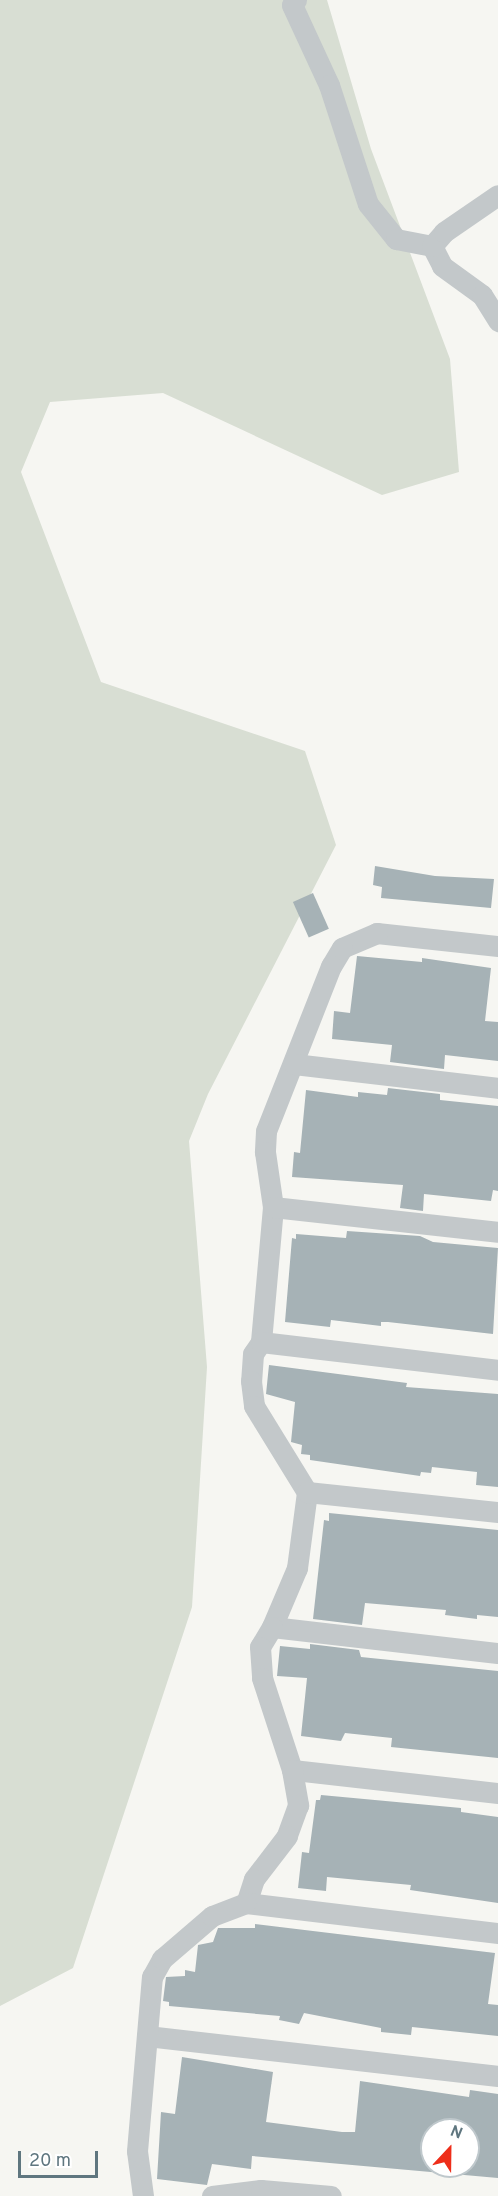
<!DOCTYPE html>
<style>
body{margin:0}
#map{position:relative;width:498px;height:2196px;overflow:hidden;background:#f6f6f2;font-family:Overpass,sans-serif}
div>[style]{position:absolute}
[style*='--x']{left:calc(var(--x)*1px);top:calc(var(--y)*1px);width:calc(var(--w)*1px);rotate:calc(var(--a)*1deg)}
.green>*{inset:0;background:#d8ded3}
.building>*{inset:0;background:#a6b2b6;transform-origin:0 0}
.minor>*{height:21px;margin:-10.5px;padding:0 10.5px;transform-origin:10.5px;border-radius:10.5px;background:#c3c8ca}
span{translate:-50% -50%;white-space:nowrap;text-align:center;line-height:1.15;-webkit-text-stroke:6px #fff;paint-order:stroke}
.north{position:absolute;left:420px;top:2118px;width:60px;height:60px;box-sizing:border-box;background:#fff;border:2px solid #bfc8cc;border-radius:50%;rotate:22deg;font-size:16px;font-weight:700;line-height:24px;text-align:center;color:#5f767f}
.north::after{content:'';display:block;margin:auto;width:21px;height:27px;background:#ee2e1a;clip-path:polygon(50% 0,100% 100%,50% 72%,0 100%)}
.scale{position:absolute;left:18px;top:2151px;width:80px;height:27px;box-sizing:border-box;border:3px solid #5f767f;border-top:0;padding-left:8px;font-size:18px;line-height:21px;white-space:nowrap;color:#5f767f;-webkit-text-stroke:4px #fff;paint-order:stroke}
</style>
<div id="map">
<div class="green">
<i style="clip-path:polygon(0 0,327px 0,371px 149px,450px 359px,459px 472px,382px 495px,163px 393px,50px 402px,21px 472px,101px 682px,305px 751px,336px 845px,208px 1094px,189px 1141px,207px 1367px,192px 1607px,73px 1968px,0 2006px)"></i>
</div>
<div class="building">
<i style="clip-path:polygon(375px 866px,435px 876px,494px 879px,491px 908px,381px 898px,382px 887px,373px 885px)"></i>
<i style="left:313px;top:893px;width:39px;height:22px;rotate:66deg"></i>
<i style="clip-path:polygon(357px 956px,422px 962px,422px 958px,491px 968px,485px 1021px,498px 1022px,498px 1061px,445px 1055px,444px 1069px,390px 1062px,392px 1045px,332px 1039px,334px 1011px,350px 1013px)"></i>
<i style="clip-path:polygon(388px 1088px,440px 1094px,440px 1100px,498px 1106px,498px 1191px,493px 1190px,491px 1201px,424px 1194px,423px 1211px,400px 1208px,403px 1185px,292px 1177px,294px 1152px,300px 1153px,306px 1090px,358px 1097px,358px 1092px,387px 1095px)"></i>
<i style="clip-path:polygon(347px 1231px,420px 1236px,433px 1242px,498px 1248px,493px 1334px,388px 1322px,381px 1322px,381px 1326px,331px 1320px,330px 1327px,285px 1322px,292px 1238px,296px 1239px,296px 1234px,346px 1238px)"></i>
<i style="clip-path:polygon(269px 1365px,407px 1383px,406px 1387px,498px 1394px,498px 1487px,476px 1485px,477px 1472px,432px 1467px,431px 1473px,421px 1472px,420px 1476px,310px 1460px,310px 1455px,301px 1454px,302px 1445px,291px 1442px,295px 1402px,266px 1394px)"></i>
<i style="clip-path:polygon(329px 1513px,498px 1530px,498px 1617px,477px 1615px,477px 1619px,445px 1615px,446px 1610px,365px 1603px,362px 1625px,313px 1619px,324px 1520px,329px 1521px)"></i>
<i style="clip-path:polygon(310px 1644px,359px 1650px,361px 1657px,498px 1671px,498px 1758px,391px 1747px,392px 1738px,345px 1733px,341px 1741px,301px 1736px,307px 1678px,277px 1676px,280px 1646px,310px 1649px)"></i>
<i style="clip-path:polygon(321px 1795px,461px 1808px,461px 1812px,498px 1817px,498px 1903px,410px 1890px,411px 1885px,327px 1877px,326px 1891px,298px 1888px,302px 1852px,309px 1853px,316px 1800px,320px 1800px)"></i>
<i style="clip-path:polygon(255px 1924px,495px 1953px,488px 2004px,498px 2005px,498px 2036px,412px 2027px,411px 2035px,381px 2032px,381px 2028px,304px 2013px,299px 2024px,279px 2020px,280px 2016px,169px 2006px,169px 2002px,163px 2001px,166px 1977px,185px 1976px,185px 1970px,195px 1972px,198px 1945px,213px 1942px,218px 1928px,255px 1928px)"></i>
<i style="clip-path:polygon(evenodd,182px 2057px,273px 2072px,266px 2122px,342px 2132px,355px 2132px,360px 2081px,469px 2097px,470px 2090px,498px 2094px,498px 2178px,252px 2156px,251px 2169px,212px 2164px,207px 2185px,157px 2179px,161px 2112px,175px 2114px,182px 2057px,432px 2130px,468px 2130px,468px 2166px,432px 2166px,432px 2130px)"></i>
</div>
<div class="minor">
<i style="--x:296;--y:0;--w:6;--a:129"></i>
<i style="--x:292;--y:5;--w:88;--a:65.2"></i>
<i style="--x:329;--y:85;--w:125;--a:71.9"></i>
<i style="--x:368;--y:204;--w:45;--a:51.3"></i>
<i style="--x:396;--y:239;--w:37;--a:11"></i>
<i style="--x:432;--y:246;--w:22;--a:63"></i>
<i style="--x:442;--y:266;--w:49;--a:35.9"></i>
<i style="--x:482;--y:295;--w:31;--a:58"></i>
<i style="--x:432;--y:246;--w:18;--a:-49"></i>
<i style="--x:444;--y:232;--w:65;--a:-34.4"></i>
<i style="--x:498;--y:946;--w:122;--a:-173.9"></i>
<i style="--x:377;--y:933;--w:38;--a:157"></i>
<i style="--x:342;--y:948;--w:21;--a:121"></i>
<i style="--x:331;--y:966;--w:177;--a:111.5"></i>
<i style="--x:266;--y:1131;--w:21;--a:93"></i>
<i style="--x:265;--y:1152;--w:56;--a:81.7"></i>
<i style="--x:273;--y:1207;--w:136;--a:95.1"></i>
<i style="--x:261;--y:1342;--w:14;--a:124"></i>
<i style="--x:253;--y:1354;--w:27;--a:94"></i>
<i style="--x:251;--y:1381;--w:25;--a:83"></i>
<i style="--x:254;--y:1406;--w:101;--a:58.4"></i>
<i style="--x:307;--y:1492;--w:77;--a:97.5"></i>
<i style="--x:297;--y:1568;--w:64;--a:113"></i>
<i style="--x:272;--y:1627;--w:227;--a:6.6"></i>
<i style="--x:294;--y:1064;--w:205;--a:6.7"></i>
<i style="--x:273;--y:1207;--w:226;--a:6.3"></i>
<i style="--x:261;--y:1342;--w:239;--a:6.7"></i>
<i style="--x:307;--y:1492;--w:192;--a:6"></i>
<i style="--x:272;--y:1627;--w:23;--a:121"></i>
<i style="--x:260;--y:1647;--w:31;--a:86"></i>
<i style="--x:262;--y:1678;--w:97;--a:71.9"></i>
<i style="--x:498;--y:1793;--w:207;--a:-173.6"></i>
<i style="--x:292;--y:1770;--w:36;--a:80"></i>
<i style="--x:298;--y:1805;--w:33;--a:110"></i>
<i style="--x:287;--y:1836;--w:54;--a:127.5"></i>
<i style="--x:254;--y:1879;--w:25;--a:108"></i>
<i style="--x:246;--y:1903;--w:254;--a:6.8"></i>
<i style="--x:147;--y:2036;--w:353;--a:6.5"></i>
<i style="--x:143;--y:2196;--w:45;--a:-97.6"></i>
<i style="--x:137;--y:2151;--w:175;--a:-85.1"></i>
<i style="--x:152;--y:1977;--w:21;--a:-61"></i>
<i style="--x:162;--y:1959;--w:66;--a:-40.7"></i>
<i style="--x:212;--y:1916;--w:36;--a:-21"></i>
<i style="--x:212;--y:2196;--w:49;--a:-7"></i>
<i style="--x:261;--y:2190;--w:70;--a:4.9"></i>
</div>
<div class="north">N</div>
<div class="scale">20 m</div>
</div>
